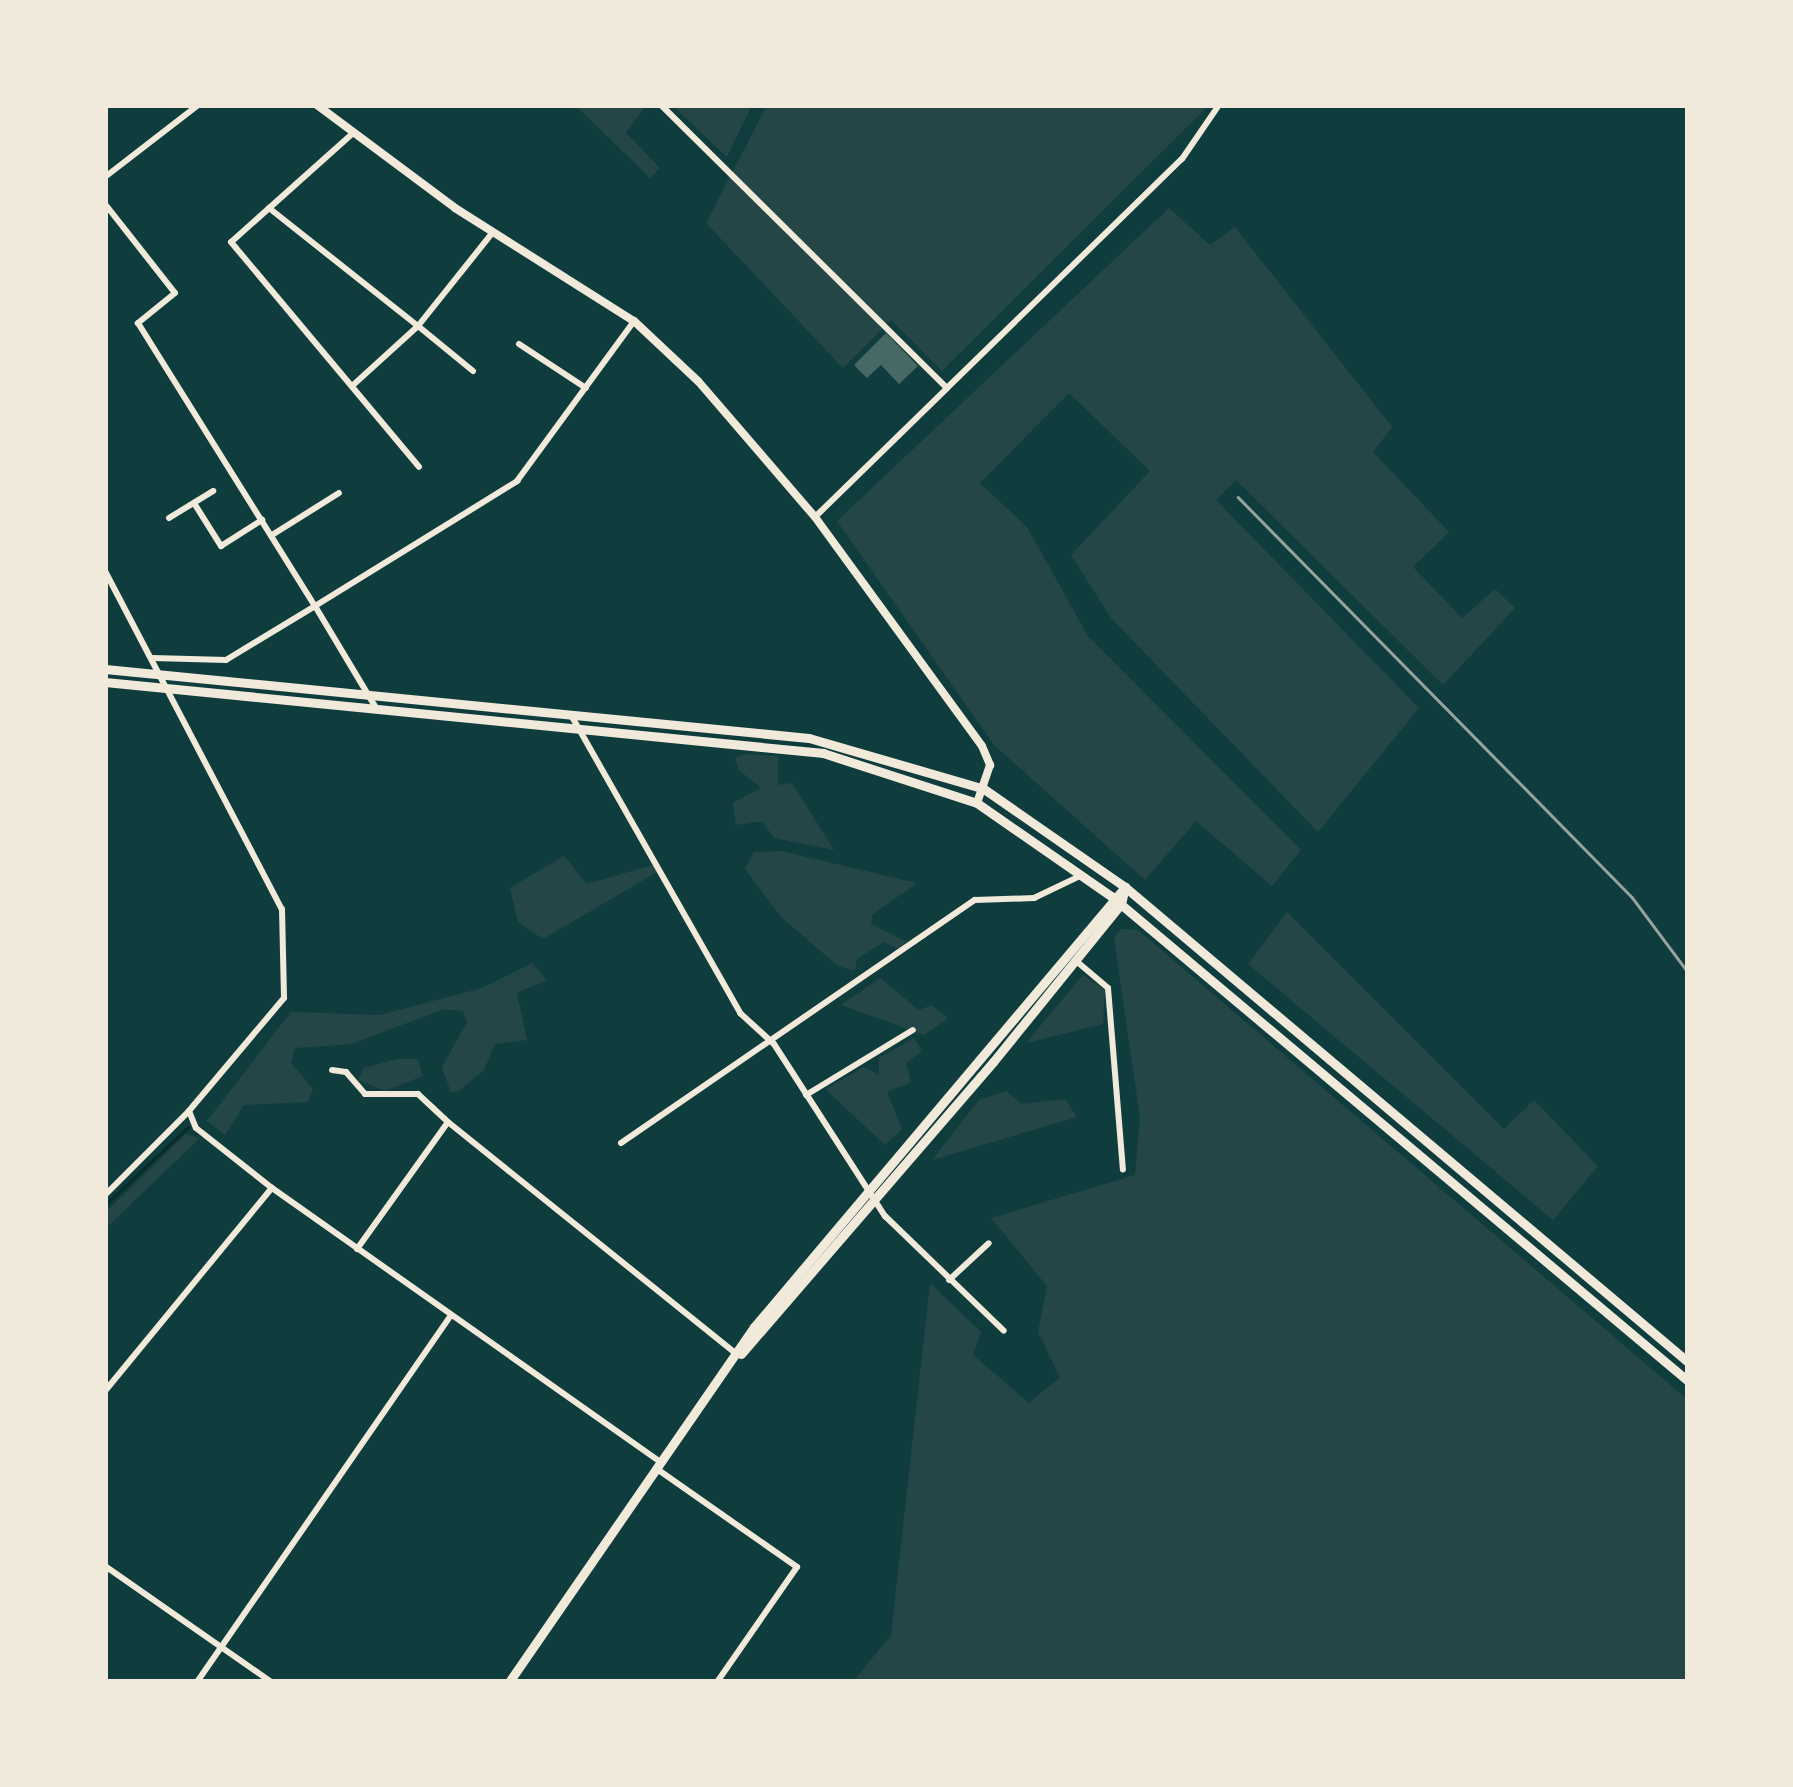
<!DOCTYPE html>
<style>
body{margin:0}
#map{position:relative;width:1793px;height:1787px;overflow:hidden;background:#0f3d3e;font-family:Manrope,sans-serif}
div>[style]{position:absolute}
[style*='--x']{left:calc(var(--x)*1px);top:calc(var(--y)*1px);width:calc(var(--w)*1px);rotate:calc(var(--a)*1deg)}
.green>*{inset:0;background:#244646}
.stream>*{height:2.5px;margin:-1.25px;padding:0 1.25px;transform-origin:1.25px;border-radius:1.25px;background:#0a2a2b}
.building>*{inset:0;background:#486865}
.minor>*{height:6px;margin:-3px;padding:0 3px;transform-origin:3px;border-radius:3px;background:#f1e9da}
.tertiary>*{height:8px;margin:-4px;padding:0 4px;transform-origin:4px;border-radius:4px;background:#f1e9da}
.primary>*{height:9px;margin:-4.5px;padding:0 4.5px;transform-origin:4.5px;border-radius:4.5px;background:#f1e9da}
.rail>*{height:2.5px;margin:-1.25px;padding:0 1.25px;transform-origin:1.25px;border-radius:1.25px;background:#97a49c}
span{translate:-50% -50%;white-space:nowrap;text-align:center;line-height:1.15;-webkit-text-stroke:9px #f1e9da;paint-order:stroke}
.frame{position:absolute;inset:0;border:108px solid #f1e9da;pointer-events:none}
</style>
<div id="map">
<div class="green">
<i style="clip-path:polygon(575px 105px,646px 105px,626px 133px,660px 168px,650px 178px)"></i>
<i style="clip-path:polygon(672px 105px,752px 105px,727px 157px)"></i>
<i style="clip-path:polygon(767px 105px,1209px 105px,942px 371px,891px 320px,843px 368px,706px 223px)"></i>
<i style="clip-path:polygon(1169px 208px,1210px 245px,1235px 227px,1392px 427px,1373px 452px,1449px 532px,1413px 567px,1462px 618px,1495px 589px,1515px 608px,1443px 685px,1236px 480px,1216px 500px,1419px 708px,1318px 832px,1111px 618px,1071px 555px,1150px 471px,1069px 393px,980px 483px,1027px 527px,1088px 636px,1301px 850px,1272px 886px,1196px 821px,1145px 880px,994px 745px,837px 521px)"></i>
<i style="clip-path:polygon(744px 754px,778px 756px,778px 785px,792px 783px,834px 850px,774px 838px,762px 821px,736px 825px,733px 803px,761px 788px,739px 770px,735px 758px)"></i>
<i style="clip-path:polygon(781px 851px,917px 883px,872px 915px,871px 924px,907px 942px,898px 949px,884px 942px,857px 959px,855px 971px,838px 966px,780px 916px,745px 869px,754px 852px)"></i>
<i style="clip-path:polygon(564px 856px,587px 884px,656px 864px,659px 871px,543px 939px,518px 922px,510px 888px)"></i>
<i style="clip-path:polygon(1287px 912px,1504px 1129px,1534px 1100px,1598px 1166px,1553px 1220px,1248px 964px)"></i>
<i style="clip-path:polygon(1121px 929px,1138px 930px,1688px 1400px,1688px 1682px,853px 1682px,891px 1635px,930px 1283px,981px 1332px,973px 1355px,1029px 1403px,1060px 1377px,1038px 1332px,1047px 1286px,991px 1218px,1135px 1175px,1140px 1118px,1114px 938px)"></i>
<i style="clip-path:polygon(532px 963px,547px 980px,517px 993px,527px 1040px,495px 1044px,484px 1070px,459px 1091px,451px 1093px,442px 1067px,467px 1022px,463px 1011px,444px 1009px,351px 1044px,295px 1048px,291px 1063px,313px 1089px,308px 1102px,244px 1105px,225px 1135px,207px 1121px,291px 1012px,380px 1015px,482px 988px)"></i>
<i style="clip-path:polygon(1083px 975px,1105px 990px,1103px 1024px,1026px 1043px)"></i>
<i style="clip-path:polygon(880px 978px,919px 1010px,932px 1005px,948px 1018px,924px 1035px,841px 1005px)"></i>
<i style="clip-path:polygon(914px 1038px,922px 1051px,906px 1063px,911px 1082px,887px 1092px,902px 1129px,885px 1145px,825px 1089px,864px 1067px,879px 1075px,879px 1058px)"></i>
<i style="clip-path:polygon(397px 1059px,418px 1059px,423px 1076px,385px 1091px,358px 1080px,364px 1068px)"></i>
<i style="clip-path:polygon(1007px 1091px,1021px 1104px,1065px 1099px,1077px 1117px,932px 1160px,979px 1100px)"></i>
<i style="clip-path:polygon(186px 1134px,200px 1138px,105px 1229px,105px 1213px)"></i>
</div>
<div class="stream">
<i style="--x:105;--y:1205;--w:114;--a:-43.2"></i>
</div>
<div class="building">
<i style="clip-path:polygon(886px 333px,918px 366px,899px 384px,881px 365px,867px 378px,854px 365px)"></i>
</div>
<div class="minor">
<i style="--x:661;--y:105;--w:402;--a:44.7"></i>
<i style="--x:947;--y:388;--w:328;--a:-44.3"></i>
<i style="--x:1182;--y:159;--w:65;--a:-55.6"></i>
<i style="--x:352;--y:134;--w:162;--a:138.2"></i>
<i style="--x:231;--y:242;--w:293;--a:50.1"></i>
<i style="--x:105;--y:177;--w:118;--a:-37.7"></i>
<i style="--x:105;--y:204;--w:113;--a:51.8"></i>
<i style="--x:175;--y:293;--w:48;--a:141"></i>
<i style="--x:138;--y:323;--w:334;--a:58"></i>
<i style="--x:315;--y:606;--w:238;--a:-31.7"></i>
<i style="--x:517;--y:481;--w:198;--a:-53.8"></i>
<i style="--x:269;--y:208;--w:190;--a:38.4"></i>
<i style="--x:418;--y:326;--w:89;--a:137.7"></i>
<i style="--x:519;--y:344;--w:80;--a:33.3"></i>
<i style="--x:473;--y:371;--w:71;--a:-140.7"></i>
<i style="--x:418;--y:326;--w:120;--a:-51.4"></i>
<i style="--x:194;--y:503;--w:51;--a:57.9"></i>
<i style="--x:221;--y:546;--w:49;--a:-32.4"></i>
<i style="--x:815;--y:517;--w:185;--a:-44.3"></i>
<i style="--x:169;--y:518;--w:52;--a:-31.5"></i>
<i style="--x:272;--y:535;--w:79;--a:-32.1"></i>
<i style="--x:105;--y:571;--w:382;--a:62.4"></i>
<i style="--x:282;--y:909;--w:89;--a:88.7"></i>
<i style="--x:284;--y:998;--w:148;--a:130.1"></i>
<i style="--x:189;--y:1111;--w:18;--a:68"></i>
<i style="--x:196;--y:1128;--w:97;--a:38.3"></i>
<i style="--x:153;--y:658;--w:73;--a:1.6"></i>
<i style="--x:226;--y:660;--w:104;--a:-31.2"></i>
<i style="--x:315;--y:606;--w:119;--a:59.1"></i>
<i style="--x:571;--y:715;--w:343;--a:60.4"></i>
<i style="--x:740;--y:1013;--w:46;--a:42.4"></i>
<i style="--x:774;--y:1044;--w:205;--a:57.2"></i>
<i style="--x:885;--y:1216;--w:165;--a:44"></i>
<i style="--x:1075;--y:960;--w:43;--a:40.3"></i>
<i style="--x:1108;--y:988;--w:182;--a:85.3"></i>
<i style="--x:332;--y:1070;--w:14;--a:8"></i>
<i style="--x:346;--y:1072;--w:29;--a:49"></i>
<i style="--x:365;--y:1094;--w:53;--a:0"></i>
<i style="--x:418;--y:1094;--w:41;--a:43"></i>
<i style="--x:806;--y:1095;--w:125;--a:-31.3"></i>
<i style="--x:621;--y:1143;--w:429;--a:-34.5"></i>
<i style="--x:975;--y:900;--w:59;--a:-1.9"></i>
<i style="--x:1034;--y:898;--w:53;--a:-25.6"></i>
<i style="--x:105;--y:1195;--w:119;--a:-45"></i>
<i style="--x:357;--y:1249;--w:156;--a:-54.4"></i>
<i style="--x:448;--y:1122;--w:372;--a:38.8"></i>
<i style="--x:949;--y:1280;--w:54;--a:-42.8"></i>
<i style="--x:105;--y:1391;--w:263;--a:-50.6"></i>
<i style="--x:272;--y:1188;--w:476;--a:35.2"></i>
<i style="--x:657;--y:1469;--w:171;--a:35"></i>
<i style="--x:797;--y:1567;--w:140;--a:124.8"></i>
<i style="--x:105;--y:1566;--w:203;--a:34.9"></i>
<i style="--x:197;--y:1682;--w:445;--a:-55.3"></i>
</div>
<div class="tertiary">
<i style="--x:317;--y:105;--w:172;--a:36.7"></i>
<i style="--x:455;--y:208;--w:212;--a:32.3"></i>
<i style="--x:634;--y:321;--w:88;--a:43.2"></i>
<i style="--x:698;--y:381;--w:179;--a:49.3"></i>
<i style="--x:815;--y:517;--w:283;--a:53.9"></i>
<i style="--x:982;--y:746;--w:21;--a:67"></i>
<i style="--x:990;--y:765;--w:40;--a:108.9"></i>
</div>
<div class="primary">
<i style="--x:105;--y:669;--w:707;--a:5.6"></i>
<i style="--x:809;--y:738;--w:182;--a:16.2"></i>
<i style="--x:984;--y:789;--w:172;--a:34.8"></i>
<i style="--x:1125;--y:887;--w:737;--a:40.15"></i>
<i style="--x:105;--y:682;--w:722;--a:5.65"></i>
<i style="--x:823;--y:753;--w:162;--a:18"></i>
<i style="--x:977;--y:803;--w:163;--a:34.8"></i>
<i style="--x:1111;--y:896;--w:754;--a:40.05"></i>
<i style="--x:741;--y:1354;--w:386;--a:-49.2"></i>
<i style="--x:993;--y:1062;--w:203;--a:-51"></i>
<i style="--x:1121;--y:904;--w:17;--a:-77"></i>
<i style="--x:509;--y:1682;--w:431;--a:-55.4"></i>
<i style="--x:754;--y:1327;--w:576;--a:-49.86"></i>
</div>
<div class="rail">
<i style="--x:1238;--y:497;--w:561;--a:45.43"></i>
<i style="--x:1632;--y:897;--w:94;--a:53.3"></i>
</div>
<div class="frame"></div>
</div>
